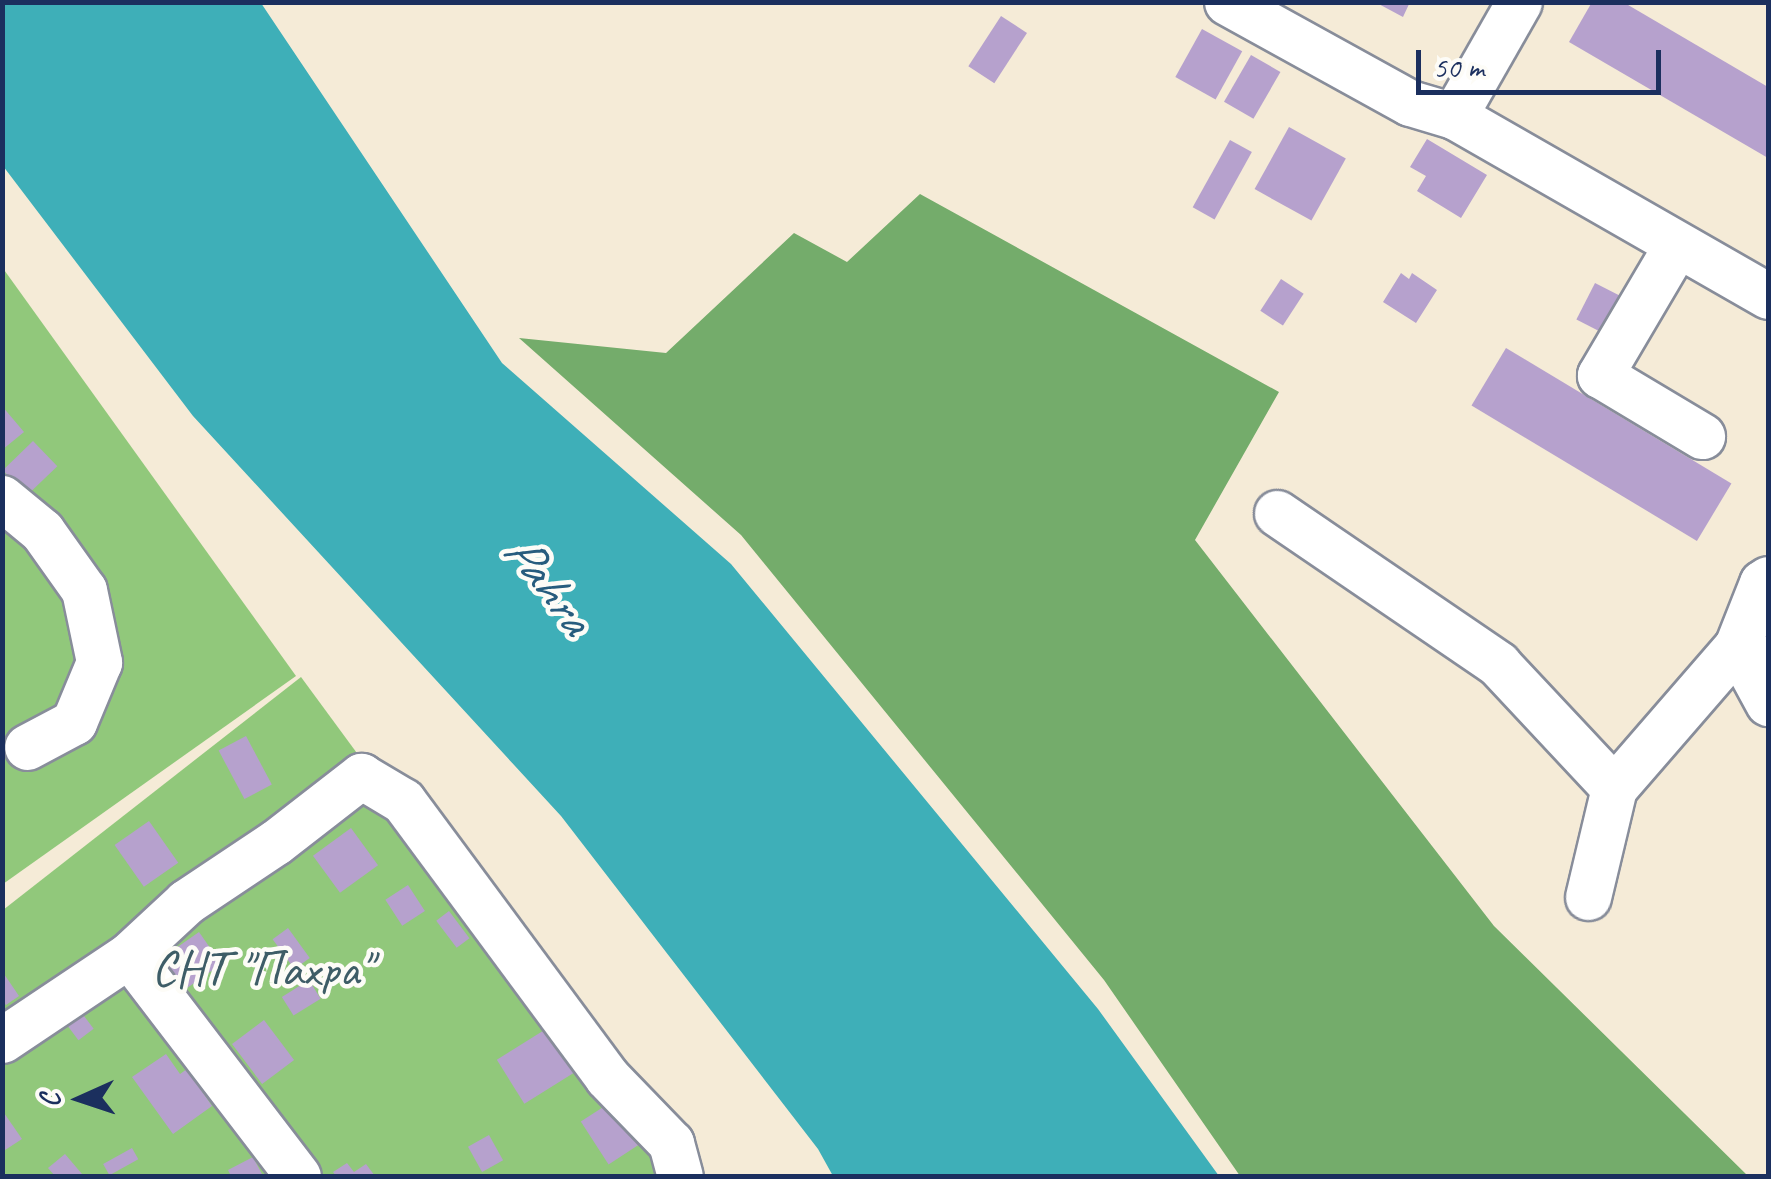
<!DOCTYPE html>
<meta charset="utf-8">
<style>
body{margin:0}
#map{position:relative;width:1771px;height:1179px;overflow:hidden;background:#f5ebd7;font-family:Caveat,sans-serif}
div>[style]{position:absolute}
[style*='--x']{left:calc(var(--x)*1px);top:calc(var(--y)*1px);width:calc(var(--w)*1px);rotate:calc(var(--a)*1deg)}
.green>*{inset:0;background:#91c87b}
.forest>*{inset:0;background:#74ac6b}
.water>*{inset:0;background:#3eafb8}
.building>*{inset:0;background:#b6a1cd;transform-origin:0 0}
.roads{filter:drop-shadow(2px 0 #888d9a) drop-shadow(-2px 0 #888d9a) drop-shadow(0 2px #888d9a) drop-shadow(0 -2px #888d9a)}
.minor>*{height:45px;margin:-22.5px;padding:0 22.5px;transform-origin:22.5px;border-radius:22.5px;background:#fff}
span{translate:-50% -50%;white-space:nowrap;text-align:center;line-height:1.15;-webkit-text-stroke:9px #fdfcf7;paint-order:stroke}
.park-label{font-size:50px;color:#3e5d67}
.water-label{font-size:52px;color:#275c7e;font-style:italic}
.frame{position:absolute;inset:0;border:5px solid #1b2f5e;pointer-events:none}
.north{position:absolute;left:30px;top:1049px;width:100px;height:100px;-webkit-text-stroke:8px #fdfcf7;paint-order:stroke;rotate:267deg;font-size:28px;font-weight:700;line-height:40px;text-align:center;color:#1b2f5e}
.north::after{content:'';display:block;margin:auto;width:35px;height:45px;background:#1b2f5e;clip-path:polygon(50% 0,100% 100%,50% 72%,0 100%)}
.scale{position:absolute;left:1416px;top:50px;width:245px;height:45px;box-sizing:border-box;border:5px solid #1b2f5e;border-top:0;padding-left:12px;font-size:30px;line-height:35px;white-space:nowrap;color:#1b2f5e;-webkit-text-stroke:8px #fdfcf7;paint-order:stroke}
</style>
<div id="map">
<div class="green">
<i style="clip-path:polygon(2px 267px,296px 676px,3px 884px,2px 884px)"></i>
<i style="clip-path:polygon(301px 677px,662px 1168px,651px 1176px,3px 1176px,3px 910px)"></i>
</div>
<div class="forest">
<i style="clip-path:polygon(920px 194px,1279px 392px,1195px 540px,1494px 926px,1748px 1176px,1240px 1176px,1104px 980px,741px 535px,519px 338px,666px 353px,794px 233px,847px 262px)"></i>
</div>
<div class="water">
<i style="clip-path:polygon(3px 2px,261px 3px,502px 363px,731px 564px,1098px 1009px,1219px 1176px,833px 1176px,818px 1149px,561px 816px,193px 416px,3px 166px)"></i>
</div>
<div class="building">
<i style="clip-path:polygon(1375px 2px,1410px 2px,1403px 17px)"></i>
<i style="clip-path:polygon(1592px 2px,1623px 2px,1768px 87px,1768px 158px,1569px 42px)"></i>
<i style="left:1001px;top:16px;width:31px;height:60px;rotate:33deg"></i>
<i style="left:1202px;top:29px;width:46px;height:55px;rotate:29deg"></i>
<i style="left:1251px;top:55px;width:34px;height:54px;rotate:30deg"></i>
<i style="left:1289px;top:127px;width:65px;height:71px;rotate:29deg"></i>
<i style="clip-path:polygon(1427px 139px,1487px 175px,1461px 218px,1417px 191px,1426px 176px,1410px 167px)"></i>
<i style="left:1230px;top:140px;width:25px;height:77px;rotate:29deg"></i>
<i style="clip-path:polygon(1401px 273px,1409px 279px,1412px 273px,1437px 290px,1416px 323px,1383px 302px)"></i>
<i style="left:1281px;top:279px;width:27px;height:38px;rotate:33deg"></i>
<i style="left:1595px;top:283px;width:33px;height:41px;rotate:27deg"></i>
<i style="left:1506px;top:348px;width:263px;height:67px;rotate:31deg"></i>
<i style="clip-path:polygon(2px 406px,24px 432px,2px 450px)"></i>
<i style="left:33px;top:441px;width:35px;height:42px;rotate:46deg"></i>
<i style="left:246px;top:736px;width:55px;height:31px;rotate:62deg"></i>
<i style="left:149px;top:821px;width:51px;height:42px;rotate:55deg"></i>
<i style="left:351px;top:828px;width:46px;height:47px;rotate:54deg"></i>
<i style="left:408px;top:885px;width:31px;height:27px;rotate:57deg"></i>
<i style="left:449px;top:911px;width:34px;height:16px;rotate:53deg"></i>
<i style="left:288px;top:928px;width:37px;height:19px;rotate:54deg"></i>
<i style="left:199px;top:932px;width:39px;height:52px;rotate:55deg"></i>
<i style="clip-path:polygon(2px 971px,19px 996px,6px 1005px,2px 1000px)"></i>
<i style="left:309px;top:980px;width:22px;height:32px;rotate:58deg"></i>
<i style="left:81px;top:1012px;width:21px;height:19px;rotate:53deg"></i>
<i style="left:264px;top:1020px;width:50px;height:40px;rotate:53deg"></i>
<i style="left:546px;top:1029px;width:52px;height:58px;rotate:58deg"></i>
<i style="clip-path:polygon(166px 1054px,180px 1074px,187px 1069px,212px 1106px,173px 1134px,132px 1077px)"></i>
<i style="left:611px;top:1102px;width:51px;height:36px;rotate:57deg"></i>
<i style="clip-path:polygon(2px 1110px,22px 1139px,2px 1152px)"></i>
<i style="left:489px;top:1135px;width:29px;height:24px;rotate:61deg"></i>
<i style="left:132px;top:1148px;width:13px;height:33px;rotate:61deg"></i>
<i style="clip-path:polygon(65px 1154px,82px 1174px,79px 1176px,55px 1176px,48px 1168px)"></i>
<i style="clip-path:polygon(253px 1157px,263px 1176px,231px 1176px,228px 1170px)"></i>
<i style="clip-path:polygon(347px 1163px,354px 1172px,366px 1164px,375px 1176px,336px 1176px,333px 1172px)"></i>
</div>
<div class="roads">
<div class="minor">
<i style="--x:1227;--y:2;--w:209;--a:28.9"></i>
<i style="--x:1410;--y:103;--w:46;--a:16.5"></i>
<i style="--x:1454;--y:116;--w:362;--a:29.8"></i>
<i style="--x:1454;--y:116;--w:131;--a:-60.3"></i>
<i style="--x:1676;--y:246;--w:150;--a:120.5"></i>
<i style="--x:1600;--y:375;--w:119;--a:30.9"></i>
<i style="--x:2;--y:498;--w:52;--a:39.5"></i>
<i style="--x:42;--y:531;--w:72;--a:54.6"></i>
<i style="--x:84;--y:590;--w:74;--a:78.2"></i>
<i style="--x:99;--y:662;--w:65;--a:112.6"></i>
<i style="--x:74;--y:722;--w:53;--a:152"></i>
<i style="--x:1277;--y:513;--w:268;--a:34.3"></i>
<i style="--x:1498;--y:664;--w:170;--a:46.9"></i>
<i style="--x:1614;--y:788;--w:188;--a:-49.1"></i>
<i style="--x:1737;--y:646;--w:36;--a:30"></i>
<i style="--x:1768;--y:579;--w:7;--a:146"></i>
<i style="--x:1762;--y:583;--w:68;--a:111.6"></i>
<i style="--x:1737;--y:646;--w:65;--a:61.5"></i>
<i style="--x:1588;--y:897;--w:112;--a:-76.6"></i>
<i style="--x:129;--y:955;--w:278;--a:52.6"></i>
<i style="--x:2;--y:1040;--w:153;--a:-33.8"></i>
<i style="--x:129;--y:955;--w:78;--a:-42.9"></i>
<i style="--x:186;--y:902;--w:108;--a:-33.7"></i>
<i style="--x:276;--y:842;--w:108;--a:-37.8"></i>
<i style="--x:361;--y:776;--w:49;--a:30.8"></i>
<i style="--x:403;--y:801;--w:343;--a:53.5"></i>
<i style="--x:607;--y:1077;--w:92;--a:45.9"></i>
<i style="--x:671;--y:1143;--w:34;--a:75"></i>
</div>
</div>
<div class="park-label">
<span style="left:261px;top:969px">СНТ "Пахра"</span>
</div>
<div class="water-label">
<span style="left:548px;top:584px;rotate:53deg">Pahra</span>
</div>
<div class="frame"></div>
<div class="north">С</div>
<div class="scale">50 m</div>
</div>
